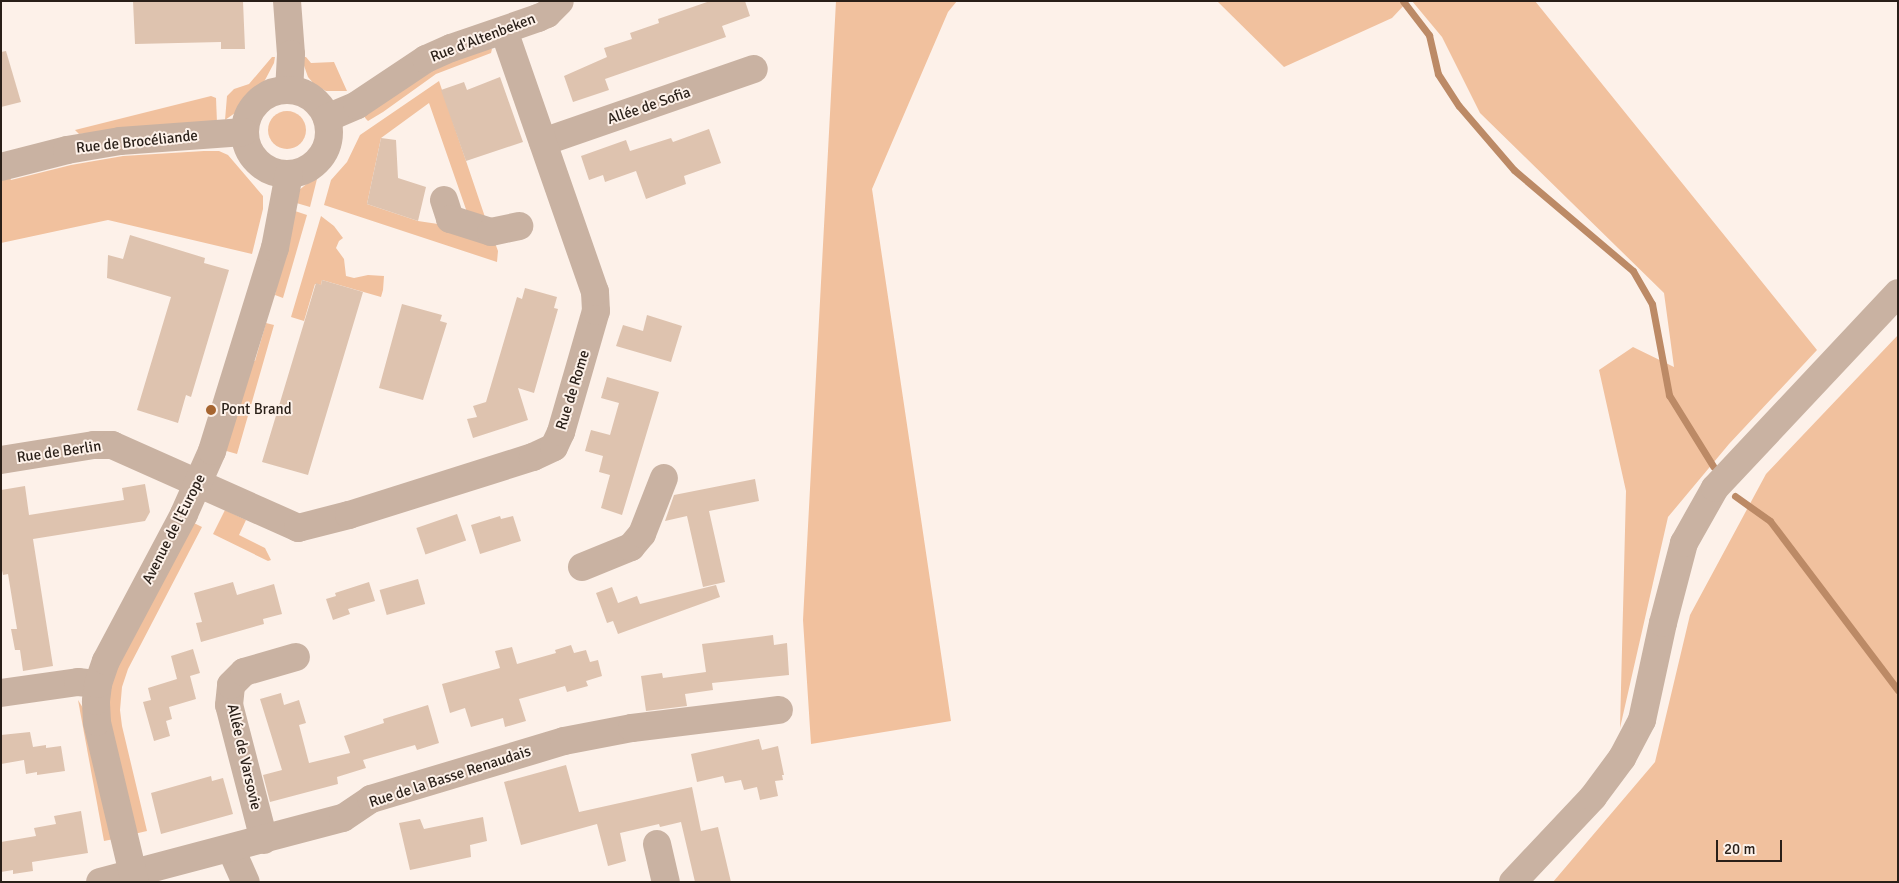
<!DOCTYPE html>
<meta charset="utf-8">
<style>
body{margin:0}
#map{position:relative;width:1899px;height:883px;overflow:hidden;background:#fdf1e9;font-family:Signika,sans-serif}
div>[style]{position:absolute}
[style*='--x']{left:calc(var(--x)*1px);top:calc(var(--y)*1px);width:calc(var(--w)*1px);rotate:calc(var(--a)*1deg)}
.green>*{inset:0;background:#f1c19e}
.round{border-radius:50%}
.stream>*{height:7px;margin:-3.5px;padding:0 3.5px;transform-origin:3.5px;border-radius:3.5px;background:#bc8a66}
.building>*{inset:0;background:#dec3af;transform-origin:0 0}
.minor>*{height:28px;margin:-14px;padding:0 14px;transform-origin:14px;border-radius:14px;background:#c9b2a2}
.minor>.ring{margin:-14px;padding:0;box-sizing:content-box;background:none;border:28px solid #c9b2a2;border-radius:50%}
.dots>*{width:14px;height:14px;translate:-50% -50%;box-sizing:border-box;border:2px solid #fdf1e9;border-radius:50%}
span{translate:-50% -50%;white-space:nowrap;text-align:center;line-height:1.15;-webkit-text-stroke:4px #fdf1e9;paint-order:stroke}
.street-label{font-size:15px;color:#291f18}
.poi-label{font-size:15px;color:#291f18}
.left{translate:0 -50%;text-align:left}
.frame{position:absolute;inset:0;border:2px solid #291f18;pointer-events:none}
.scale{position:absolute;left:1716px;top:840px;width:66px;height:22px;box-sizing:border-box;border:2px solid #291f18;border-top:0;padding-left:6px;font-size:15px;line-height:18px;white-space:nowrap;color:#291f18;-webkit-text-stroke:4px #fdf1e9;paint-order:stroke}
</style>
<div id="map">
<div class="green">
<i style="clip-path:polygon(836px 1px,957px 1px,948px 12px,872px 189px,951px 721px,811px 744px,803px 620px)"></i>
<i style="clip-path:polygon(1217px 1px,1408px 1px,1392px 18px,1284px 67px)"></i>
<i style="clip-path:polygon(1412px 1px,1535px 1px,1817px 350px,1729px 444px,1668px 517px,1620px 728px,1626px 491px,1599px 370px,1633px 347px,1674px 367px,1664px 293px,1480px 113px,1442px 37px)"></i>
<i style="clip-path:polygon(486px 48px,492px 49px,491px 53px,436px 74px,383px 112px,368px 121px,366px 119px,364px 116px,424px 73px)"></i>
<i style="clip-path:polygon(272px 57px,275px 57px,274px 63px,264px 82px,251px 92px,235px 113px,225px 120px,227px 96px,234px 89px,249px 84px)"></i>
<i style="clip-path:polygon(301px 57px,306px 57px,311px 63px,334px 62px,347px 91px,326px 91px,314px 84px,308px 77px)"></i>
<i style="clip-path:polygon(439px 81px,486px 220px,469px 218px,429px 103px,381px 138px,367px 204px,418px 221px,491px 232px,498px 251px,497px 262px,324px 205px,331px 180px,347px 162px,360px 135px)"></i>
<i style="clip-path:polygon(211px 96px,216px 98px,217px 123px,79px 134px,75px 130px)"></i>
<i class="round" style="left:268px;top:111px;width:38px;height:38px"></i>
<i style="clip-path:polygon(204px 151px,219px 151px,228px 155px,263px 196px,263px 209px,252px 254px,108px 220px,1px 243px,1px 178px,9px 176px,11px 180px,71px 165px,123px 156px)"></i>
<i style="clip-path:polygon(318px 175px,310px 207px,293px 202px,299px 190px)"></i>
<i style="clip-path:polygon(292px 210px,307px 215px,283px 298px,275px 295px)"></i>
<i style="clip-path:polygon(321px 216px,334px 226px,343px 238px,339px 241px,336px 248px,344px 259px,346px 276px,354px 278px,368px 275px,384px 276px,383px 290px,381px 297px,322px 280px,321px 285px,315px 284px,304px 321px,291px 317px)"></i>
<i style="clip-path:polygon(266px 323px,274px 325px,237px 454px,223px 450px,250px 360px,255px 361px)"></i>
<i style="clip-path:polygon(1898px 335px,1898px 882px,1553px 882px,1655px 762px,1690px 615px,1766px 474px)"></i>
<i style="clip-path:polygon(225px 510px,246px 520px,239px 535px,265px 548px,271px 560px,268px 561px,213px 534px)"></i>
<i style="clip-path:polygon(190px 521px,202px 527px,128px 669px,122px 687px,120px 710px,122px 726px,147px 831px,134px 834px,110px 735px,108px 686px)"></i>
<i style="clip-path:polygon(78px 700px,83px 708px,114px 839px,104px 841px)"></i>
</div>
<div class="stream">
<i style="--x:1403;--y:1;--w:43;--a:52.6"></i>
<i style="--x:1429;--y:35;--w:40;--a:77"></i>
<i style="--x:1438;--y:74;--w:38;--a:57"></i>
<i style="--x:1459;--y:106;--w:84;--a:49.3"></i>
<i style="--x:1514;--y:170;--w:156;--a:40.3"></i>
<i style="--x:1633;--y:271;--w:38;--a:60"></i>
<i style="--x:1652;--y:304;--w:93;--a:79.4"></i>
<i style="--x:1669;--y:395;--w:84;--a:58.2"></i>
<i style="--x:1735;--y:496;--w:43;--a:35.5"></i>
<i style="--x:1770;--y:521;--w:212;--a:52.9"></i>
</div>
<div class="building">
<i style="clip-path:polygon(133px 1px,243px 1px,245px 49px,221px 49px,221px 42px,135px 44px)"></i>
<i style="clip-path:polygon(710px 1px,745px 1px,750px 16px,722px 26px,726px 37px,605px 79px,609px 90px,573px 102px,564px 76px,607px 57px,604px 48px,632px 39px,630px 33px,659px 23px,658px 19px)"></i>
<i style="clip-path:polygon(6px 51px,21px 102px,1px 107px,1px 52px)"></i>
<i style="clip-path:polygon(500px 77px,523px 142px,466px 161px,441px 90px,464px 82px,467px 90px)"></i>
<i style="clip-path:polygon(709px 129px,721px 163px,684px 176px,686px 184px,646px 199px,636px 171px,605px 182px,603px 175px,589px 180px,581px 156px,626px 140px,630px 151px,671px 138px,673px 142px)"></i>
<i style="clip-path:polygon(381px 138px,396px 140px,398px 178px,426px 187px,418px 221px,367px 204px)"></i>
<i style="clip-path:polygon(130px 235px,205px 258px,204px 263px,229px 270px,191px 397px,186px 395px,178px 423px,137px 410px,171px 297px,107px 278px,108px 255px,123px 259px)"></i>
<i style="clip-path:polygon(322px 280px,363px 292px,308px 475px,262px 462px,316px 283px,321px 285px)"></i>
<i style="clip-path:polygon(525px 288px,557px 297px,554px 308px,558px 309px,534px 393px,518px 388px,528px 420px,473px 438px,467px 419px,477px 417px,473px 406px,486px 402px,517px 297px,522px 299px)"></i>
<i style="clip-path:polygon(402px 304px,442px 315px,440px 321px,447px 323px,423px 400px,379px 388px)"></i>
<i style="clip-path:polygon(647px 315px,682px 326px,671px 362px,616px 346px,623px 325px,643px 331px)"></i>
<i style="clip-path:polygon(607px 377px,659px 392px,622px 515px,601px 508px,610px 475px,599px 472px,603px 456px,585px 451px,591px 430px,610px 435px,619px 403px,601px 398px)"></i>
<i style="clip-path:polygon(755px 479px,759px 501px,709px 511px,725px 582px,703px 587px,687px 516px,665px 521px,674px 495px)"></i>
<i style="clip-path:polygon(145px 484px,150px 512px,145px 521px,33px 539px,53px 666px,23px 671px,20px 650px,15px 650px,11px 629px,17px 629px,8px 574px,3px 575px,1px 566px,1px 490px,25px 486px,29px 515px,124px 500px,122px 488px)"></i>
<i style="left:457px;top:514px;width:28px;height:43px;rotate:71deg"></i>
<i style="clip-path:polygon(500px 516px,501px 519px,513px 516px,521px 541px,480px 554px,471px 525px)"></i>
<i style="left:418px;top:579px;width:26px;height:40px;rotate:74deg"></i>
<i style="clip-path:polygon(233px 582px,237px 595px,274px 584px,282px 614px,263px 619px,264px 624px,201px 642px,196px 623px,202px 622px,194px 593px)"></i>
<i style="clip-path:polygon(369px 582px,375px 601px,348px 609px,350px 614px,333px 620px,326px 599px,336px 596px,335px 593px)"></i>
<i style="clip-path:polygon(716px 585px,720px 597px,618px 634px,613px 621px,607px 623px,596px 593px,612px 587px,618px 603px,637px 596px,640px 604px)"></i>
<i style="clip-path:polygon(773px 635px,774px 645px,787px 643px,789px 675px,712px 683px,713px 690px,685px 694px,687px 706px,646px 711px,641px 676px,662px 673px,663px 678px,706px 672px,702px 644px)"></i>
<i style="clip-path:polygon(571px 645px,574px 653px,586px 650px,590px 662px,598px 660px,602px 676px,586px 681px,588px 686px,567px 692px,565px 686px,519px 699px,526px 721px,505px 727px,503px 718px,471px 727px,465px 708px,450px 713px,442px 684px,500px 668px,495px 651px,512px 647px,517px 664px,556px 653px,555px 650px)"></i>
<i style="clip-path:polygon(193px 649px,200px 673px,190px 676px,196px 699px,169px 707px,172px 719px,166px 721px,170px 736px,154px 741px,143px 702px,151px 700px,148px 688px,177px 679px,171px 656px)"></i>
<i style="clip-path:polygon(281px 693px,284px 705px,299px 700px,306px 723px,299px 725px,309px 763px,350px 753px,344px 736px,384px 723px,383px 719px,428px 705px,439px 743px,417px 750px,415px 745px,363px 760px,366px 768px,337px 777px,338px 784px,270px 802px,263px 775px,282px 770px,260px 699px)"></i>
<i style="clip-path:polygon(30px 732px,33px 747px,46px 745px,46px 748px,61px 746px,65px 771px,37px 775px,37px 772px,26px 774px,24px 760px,1px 764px,1px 735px)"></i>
<i style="clip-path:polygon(759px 739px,762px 750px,778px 746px,784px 775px,782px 775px,783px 780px,775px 781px,778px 796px,760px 800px,757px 787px,744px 790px,741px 780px,725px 783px,723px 776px,697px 782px,691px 754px)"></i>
<i style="clip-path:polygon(566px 765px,579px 812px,692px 787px,701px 831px,718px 827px,731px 882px,695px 882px,681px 822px,660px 827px,659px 824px,620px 833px,626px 861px,608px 866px,597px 824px,521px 845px,504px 782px)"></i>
<i style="clip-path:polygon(211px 776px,212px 781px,223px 778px,233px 814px,161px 834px,151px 793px)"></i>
<i style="clip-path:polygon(81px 811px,88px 853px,32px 862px,33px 871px,13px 874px,13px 870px,1px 872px,1px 842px,36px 836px,34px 828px,56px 824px,54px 816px)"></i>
<i style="clip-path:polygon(483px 817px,487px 841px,470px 845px,471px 857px,410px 870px,399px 823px,420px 819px,424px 829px)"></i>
</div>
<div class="minor">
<i style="--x:287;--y:1;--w:53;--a:85.7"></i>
<i style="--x:291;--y:54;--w:35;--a:93"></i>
<i class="ring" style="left:245px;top:90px;width:56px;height:56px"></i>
<i style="--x:327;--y:118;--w:33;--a:-23"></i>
<i style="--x:357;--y:105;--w:83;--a:-33.7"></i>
<i style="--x:426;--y:59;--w:27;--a:-24"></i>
<i style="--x:451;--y:48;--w:92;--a:-19"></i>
<i style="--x:538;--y:18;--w:10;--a:-24"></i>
<i style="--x:547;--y:14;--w:18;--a:-45"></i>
<i style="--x:543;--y:142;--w:223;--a:-19.1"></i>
<i style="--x:1;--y:167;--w:68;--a:-14.4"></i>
<i style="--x:67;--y:150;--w:54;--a:-9.6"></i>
<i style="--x:120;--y:141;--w:124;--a:-4.2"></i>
<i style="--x:444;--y:200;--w:20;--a:72"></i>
<i style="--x:450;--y:219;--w:43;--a:17.6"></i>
<i style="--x:491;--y:232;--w:29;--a:-12"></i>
<i style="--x:1;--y:460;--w:94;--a:-9.2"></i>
<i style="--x:94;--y:445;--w:18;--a:0"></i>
<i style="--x:112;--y:445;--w:204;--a:24"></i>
<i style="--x:298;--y:528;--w:53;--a:-14.3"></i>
<i style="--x:349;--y:515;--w:193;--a:-17.5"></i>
<i style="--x:533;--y:457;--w:23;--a:-25"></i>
<i style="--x:554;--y:447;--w:17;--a:-65"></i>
<i style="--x:561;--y:432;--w:126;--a:-73.9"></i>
<i style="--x:596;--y:311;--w:19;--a:-93"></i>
<i style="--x:595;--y:292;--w:277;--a:-109.2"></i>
<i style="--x:582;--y:567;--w:53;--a:-22.2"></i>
<i style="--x:631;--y:547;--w:17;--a:-50"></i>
<i style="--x:642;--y:534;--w:60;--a:-68.6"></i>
<i style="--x:1;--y:693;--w:78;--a:-8.1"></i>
<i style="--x:78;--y:682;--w:20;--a:6"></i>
<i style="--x:264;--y:840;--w:139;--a:-104.5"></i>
<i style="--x:229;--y:705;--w:20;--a:-84"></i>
<i style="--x:231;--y:685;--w:18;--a:-45"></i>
<i style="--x:244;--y:672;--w:54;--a:-16.1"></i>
<i style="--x:657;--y:844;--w:39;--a:77"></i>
<i style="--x:231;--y:849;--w:36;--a:66"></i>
<i style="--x:100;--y:882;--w:251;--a:-14.8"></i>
<i style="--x:343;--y:818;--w:34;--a:-34"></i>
<i style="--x:371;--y:799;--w:202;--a:-16.7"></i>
<i style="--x:564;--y:741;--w:69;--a:-10.8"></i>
<i style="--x:632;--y:728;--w:148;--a:-7"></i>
<i style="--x:135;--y:882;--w:164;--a:-103.4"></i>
<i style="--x:97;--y:722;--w:21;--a:-93"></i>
<i style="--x:96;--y:701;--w:17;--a:-83"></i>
<i style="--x:98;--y:684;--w:24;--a:-71"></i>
<i style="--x:106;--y:661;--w:166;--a:-62"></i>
<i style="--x:184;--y:514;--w:69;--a:-66"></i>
<i style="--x:212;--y:451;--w:213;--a:-72.8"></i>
<i style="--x:275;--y:248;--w:75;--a:-79.3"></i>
<i style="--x:1513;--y:882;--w:117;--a:-46.7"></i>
<i style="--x:1593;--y:797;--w:49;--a:-53.4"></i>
<i style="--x:1622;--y:758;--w:43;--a:-62.2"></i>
<i style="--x:1642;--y:720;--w:99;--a:-77.8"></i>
<i style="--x:1663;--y:623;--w:83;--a:-75.3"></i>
<i style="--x:1684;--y:543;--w:63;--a:-60.6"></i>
<i style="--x:1715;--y:488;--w:267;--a:-46.8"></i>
</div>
<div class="dots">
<i style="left:211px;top:410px;background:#a66530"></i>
</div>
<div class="street-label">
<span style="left:483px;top:38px;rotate:-21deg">Rue d'Altenbeken</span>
<span style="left:649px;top:106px;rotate:-19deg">Allée de Sofia</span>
<span style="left:137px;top:142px;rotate:-6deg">Rue de Brocéliande</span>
<span style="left:573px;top:390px;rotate:-73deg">Rue de Rome</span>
<span style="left:59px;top:452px;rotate:-8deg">Rue de Berlin</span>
<span style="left:174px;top:529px;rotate:-63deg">Avenue de l'Europe</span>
<span style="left:244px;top:757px;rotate:77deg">Allée de Varsovie</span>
<span style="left:450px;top:777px;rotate:-18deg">Rue de la Basse Renaudais</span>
</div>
<div class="poi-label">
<span class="left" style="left:221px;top:410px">Pont Brand</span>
</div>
<div class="frame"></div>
<div class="scale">20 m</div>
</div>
